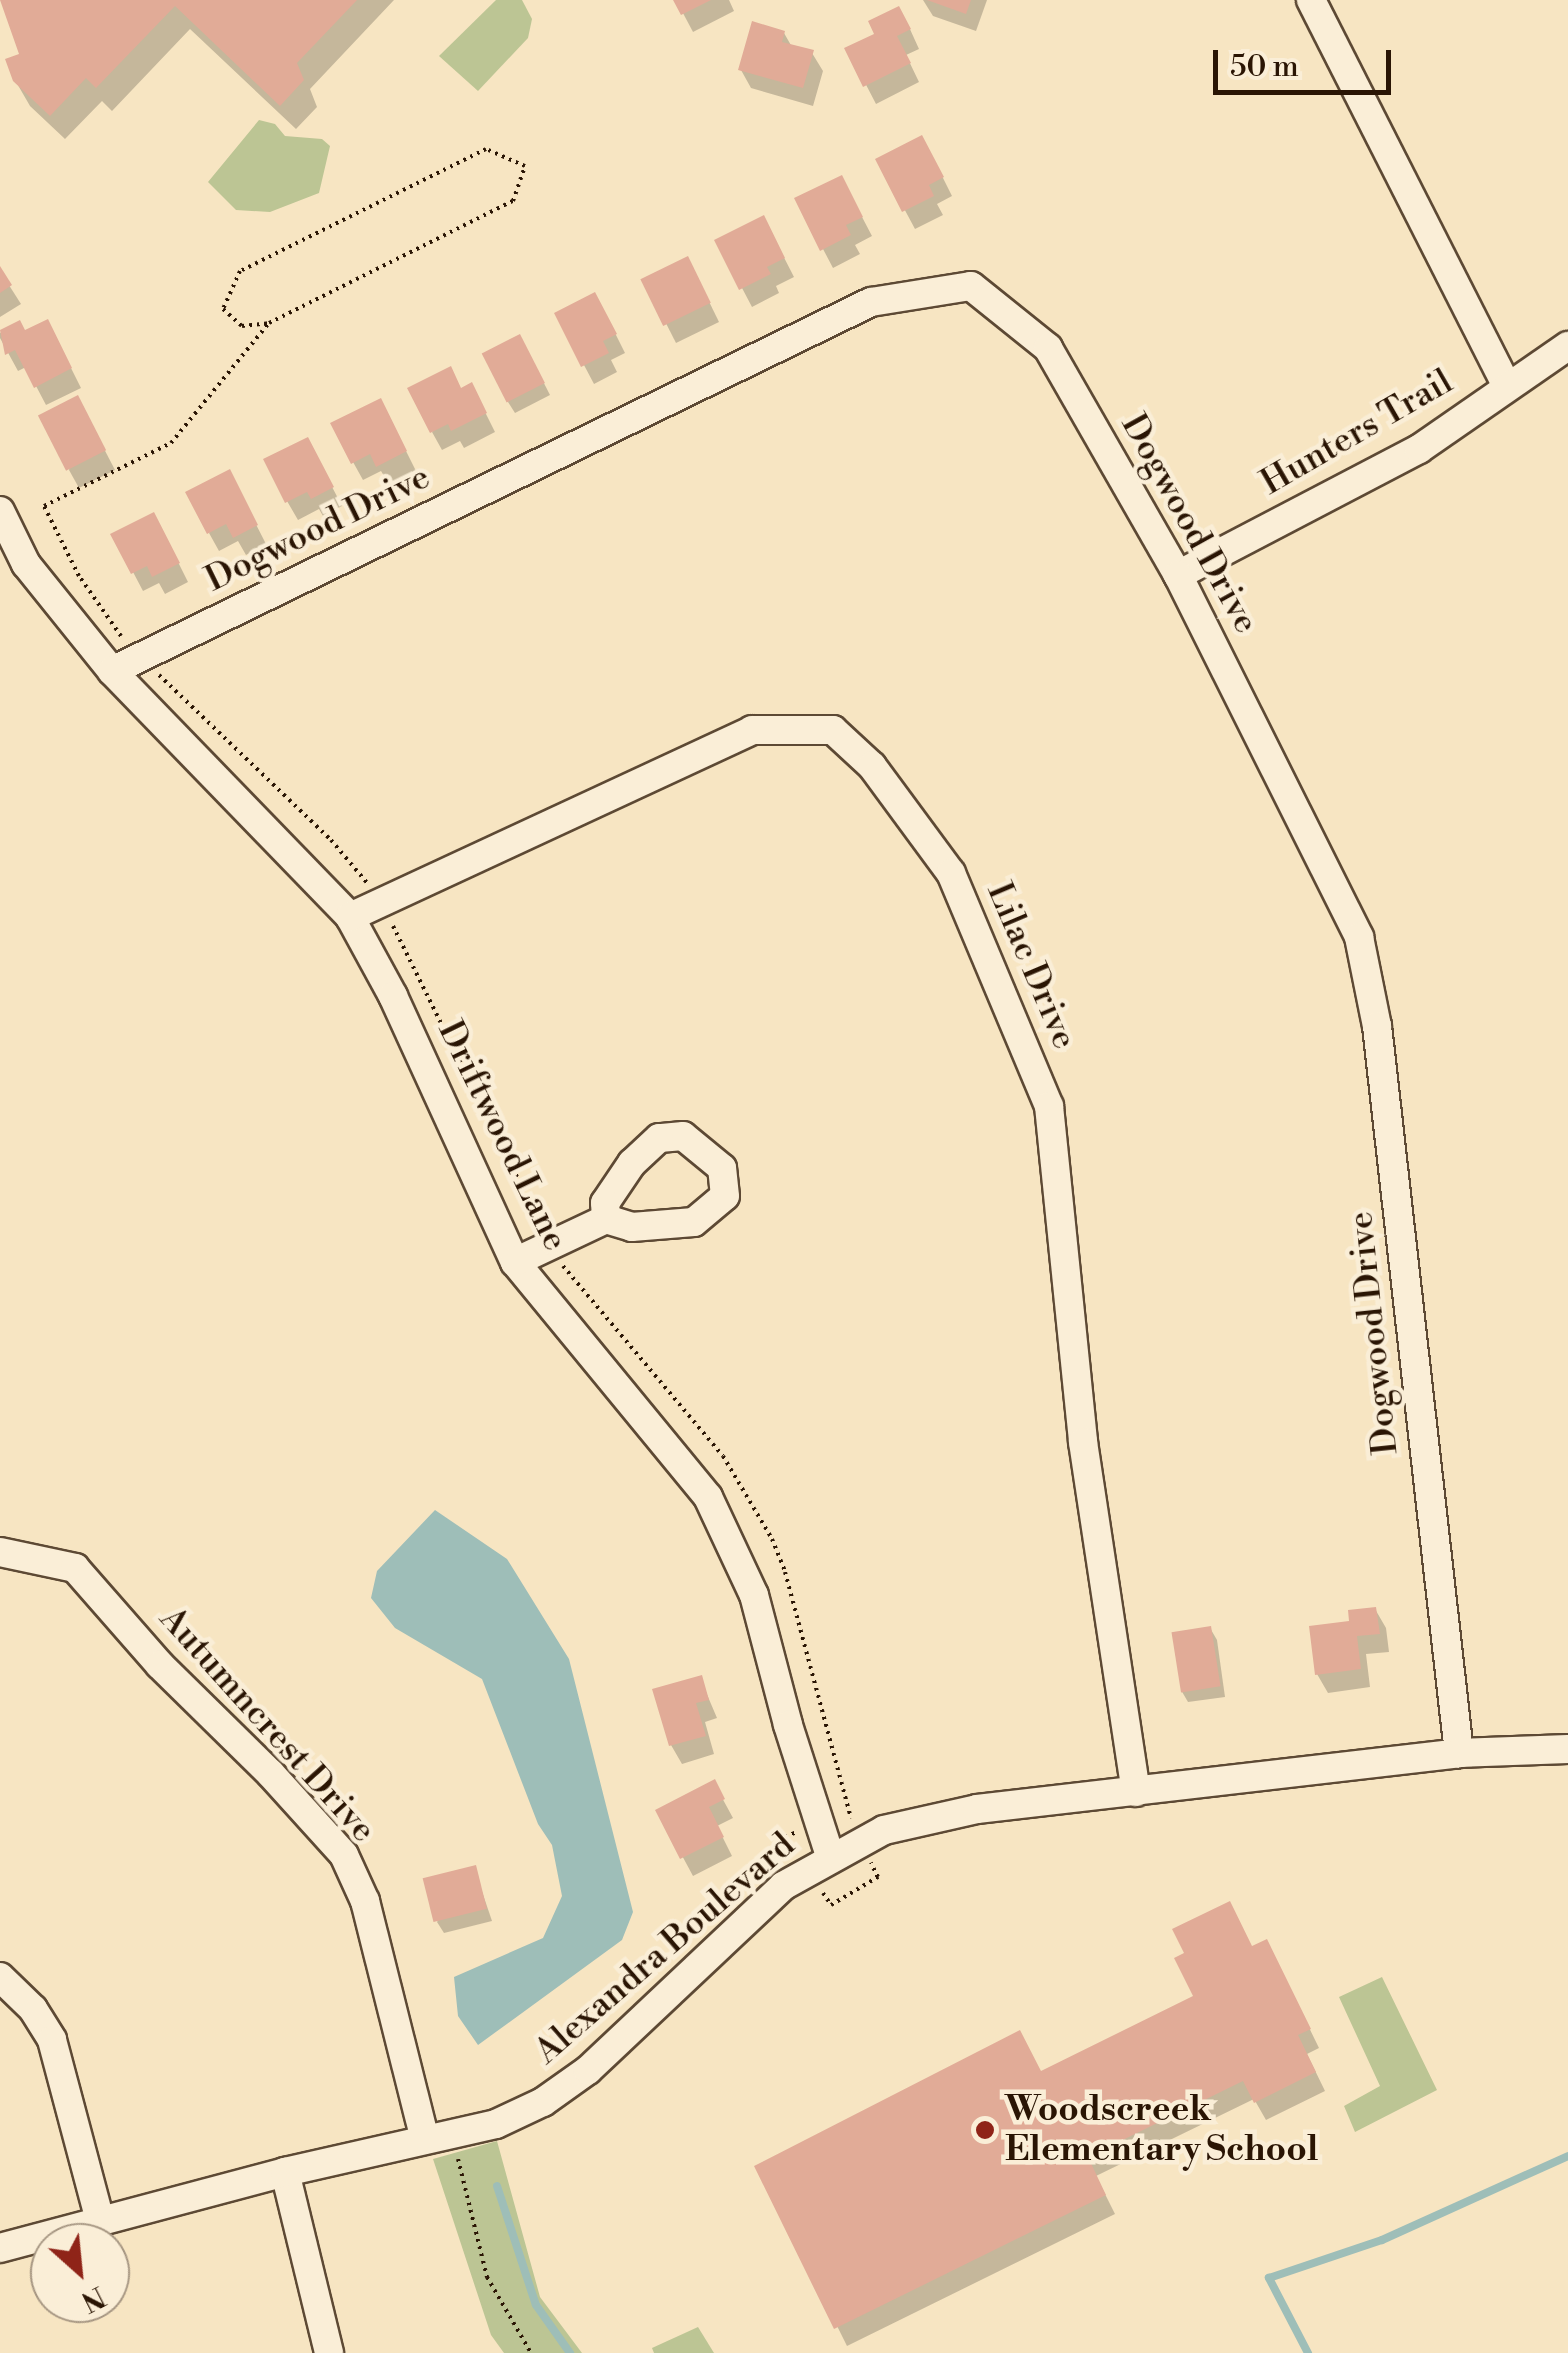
<!DOCTYPE html>
<style>
body{margin:0}
#map{position:relative;width:1568px;height:2353px;overflow:hidden;background:#f7e5c2;font-family:"Libre Bodoni",serif}
div>[style]{position:absolute}
[style*='--x']{left:calc(var(--x)*1px);top:calc(var(--y)*1px);width:calc(var(--w)*1px);rotate:calc(var(--a)*1deg)}
.green>*{inset:0;background:#bcc594}
.water>*{inset:0;background:#9ebeb8}
.shadow>*{inset:0;background:#0003}
.stream>*{height:8px;margin:-4px;padding:0 4px;transform-origin:4px;border-radius:4px;background:#9ebeb8}
.building>*{inset:0;background:#e1ab97;transform-origin:0 0}
.path>*{height:4px;margin-top:-2px;transform-origin:0;background:repeating-linear-gradient(90deg,#2a1504 0 2.5px,transparent 0 7.5px)}
.roads{filter:drop-shadow(2px 0 #5d4934) drop-shadow(-2px 0 #5d4934) drop-shadow(0 2px #5d4934) drop-shadow(0 -2px #5d4934)}
.minor>*{height:28px;margin:-14px;padding:0 14px;transform-origin:14px;border-radius:14px;background:#faeed7}
.dots>*{width:28px;height:28px;translate:-50% -50%;box-sizing:border-box;border:5px solid #faeed7;border-radius:50%}
span{translate:-50% -50%;white-space:nowrap;text-align:center;line-height:1.15;-webkit-text-stroke:9px #faeed7;paint-order:stroke}
.street-label{font-size:35px;color:#2a1504}
.poi-label{font-size:35px;color:#2a1504;font-weight:700}
.left{translate:0 -50%;text-align:left}
.north{position:absolute;left:30px;top:2223px;width:100px;height:100px;box-sizing:border-box;background:#faeed7;border:2px solid #a79783;border-radius:50%;rotate:153deg;font-size:28px;font-weight:700;line-height:40px;text-align:center;color:#2a1504}
.north::after{content:'';display:block;margin:auto;width:35px;height:45px;background:#8f2418;clip-path:polygon(50% 0,100% 100%,50% 72%,0 100%)}
.scale{position:absolute;left:1213px;top:50px;width:178px;height:45px;box-sizing:border-box;border:5px solid #2a1504;border-top:0;padding-left:12px;font-size:30px;line-height:35px;white-space:nowrap;color:#2a1504;-webkit-text-stroke:8px #faeed7;paint-order:stroke}
</style>
<div id="map">
<div class="green">
<i style="clip-path:polygon(496px 0,522px 0,532px 19px,528px 38px,478px 91px,439px 56px)"></i>
<i style="clip-path:polygon(259px 120px,275px 124px,285px 136px,322px 139px,330px 146px,319px 193px,270px 212px,236px 210px,208px 182px)"></i>
<i style="clip-path:polygon(1382px 1977px,1437px 2090px,1355px 2132px,1344px 2106px,1380px 2086px,1339px 1997px)"></i>
<i style="clip-path:polygon(497px 2141px,540px 2297px,582px 2353px,504px 2353px,491px 2335px,433px 2159px)"></i>
<i style="clip-path:polygon(698px 2327px,714px 2353px,654px 2353px,652px 2348px)"></i>
</div>
<div class="water">
<i style="clip-path:polygon(435px 1510px,507px 1559px,569px 1659px,633px 1912px,622px 1940px,478px 2045px,458px 2016px,454px 1977px,543px 1938px,562px 1896px,552px 1845px,538px 1824px,482px 1679px,395px 1628px,371px 1598px,377px 1571px)"></i>
</div>
<div class="shadow">
<i style="clip-path:polygon(2px 0,394px 0,310px 89px,317px 107px,296px 129px,190px 29px,112px 111px,102px 101px,65px 139px,30px 106px,15px 80px,23px 55px)"></i>
<i style="clip-path:polygon(676px 0,729px 0,734px 11px,693px 32px)"></i>
<i style="clip-path:polygon(923px 0,987px 0,976px 31px,933px 16px)"></i>
<i style="clip-path:polygon(909px 27px,919px 49px,906px 55px,919px 82px,876px 104px,848px 50px)"></i>
<i style="clip-path:polygon(784px 33px,792px 47px,812px 53px,823px 71px,813px 106px,751px 88px,741px 70px)"></i>
<i style="clip-path:polygon(932px 156px,952px 196px,937px 204px,943px 215px,915px 229px,878px 160px)"></i>
<i style="clip-path:polygon(851px 196px,872px 236px,855px 245px,860px 254px,833px 268px,823px 249px)"></i>
<i style="clip-path:polygon(773px 236px,794px 277px,776px 286px,779px 293px,752px 307px,742px 288px)"></i>
<i style="clip-path:polygon(0 271px,21px 304px,0 317px)"></i>
<i style="clip-path:polygon(697px 277px,719px 322px,676px 343px,644px 280px)"></i>
<i style="clip-path:polygon(605px 313px,625px 353px,611px 360px,617px 372px,594px 384px,557px 314px)"></i>
<i style="clip-path:polygon(19px 323px,25px 333px,57px 340px,81px 388px,46px 405px,26px 367px,18px 371px,0 338px,0 333px)"></i>
<i style="clip-path:polygon(526px 348px,550px 395px,515px 413px,508px 402px)"></i>
<i style="clip-path:polygon(461px 391px,481px 404px,495px 432px,464px 448px,460px 441px,442px 450px,432px 432px)"></i>
<i style="clip-path:polygon(87px 416px,115px 470px,79px 488px,69px 470px)"></i>
<i style="clip-path:polygon(390px 419px,416px 471px,389px 484px,381px 471px,363px 480px,353px 462px)"></i>
<i style="clip-path:polygon(317px 458px,342px 506px,323px 516px,319px 509px,298px 520px,287px 501px)"></i>
<i style="clip-path:polygon(239px 491px,266px 544px,246px 555px,238px 541px,219px 551px,209px 533px)"></i>
<i style="clip-path:polygon(164px 534px,188px 582px,165px 594px,159px 583px,143px 591px,114px 536px)"></i>
<i style="clip-path:polygon(1375px 1609px,1386px 1628px,1389px 1652px,1366px 1654px,1370px 1687px,1328px 1693px,1317px 1674px)"></i>
<i style="clip-path:polygon(1210px 1628px,1217px 1640px,1225px 1697px,1188px 1702px,1181px 1690px)"></i>
<i style="clip-path:polygon(700px 1678px,717px 1718px,705px 1722px,714px 1754px,682px 1764px,671px 1745px)"></i>
<i style="clip-path:polygon(714px 1783px,733px 1818px,717px 1826px,732px 1856px,693px 1876px,658px 1811px)"></i>
<i style="clip-path:polygon(474px 1868px,492px 1921px,444px 1933px,437px 1922px)"></i>
<i style="clip-path:polygon(1252px 1949px,1276px 1960px,1319px 2048px,1307px 2054px,1325px 2091px,1266px 2120px,1254px 2099px,1096px 2176px,1115px 2214px,847px 2346px,758px 2167px,1041px 2074px,1196px 1997px)"></i>
</div>
<div class="stream">
<i style="--x:497;--y:2186;--w:125;--a:71.9"></i>
<i style="--x:536;--y:2305;--w:59;--a:54.7"></i>
<i style="--x:1308;--y:2353;--w:85;--a:-117.5"></i>
<i style="--x:1269;--y:2278;--w:119;--a:-18.6"></i>
<i style="--x:1382;--y:2240;--w:204;--a:-24.3"></i>
</div>
<div class="building">
<i style="clip-path:polygon(0 0,357px 0,297px 63px,304px 80px,280px 106px,175px 6px,96px 88px,86px 78px,50px 116px,13px 81px,5px 59px,19px 54px)"></i>
<i style="clip-path:polygon(673px 0,711px 0,681px 15px)"></i>
<i style="clip-path:polygon(927px 0,971px 0,966px 14px)"></i>
<i style="clip-path:polygon(899px 6px,911px 29px,897px 36px,911px 63px,863px 87px,844px 48px,874px 34px,868px 21px)"></i>
<i style="clip-path:polygon(752px 21px,785px 31px,782px 42px,814px 50px,803px 88px,738px 70px)"></i>
<i style="clip-path:polygon(922px 135px,944px 177px,929px 185px,934px 196px,902px 212px,875px 159px)"></i>
<i style="clip-path:polygon(842px 175px,863px 217px,846px 225px,851px 235px,820px 251px,794px 198px)"></i>
<i style="clip-path:polygon(764px 215px,785px 258px,767px 267px,771px 274px,739px 290px,714px 240px)"></i>
<i style="left:688px;top:256px;width:52px;height:53px;rotate:64deg"></i>
<i style="clip-path:polygon(0 266px,12px 285px,0 293px)"></i>
<i style="clip-path:polygon(595px 292px,617px 334px,603px 341px,609px 353px,581px 367px,554px 313px)"></i>
<i style="clip-path:polygon(48px 319px,72px 368px,34px 388px,15px 350px,5px 355px,0 330px,20px 320px,25px 330px)"></i>
<i style="left:520px;top:334px;width:55px;height:43px;rotate:63deg"></i>
<i style="clip-path:polygon(451px 366px,461px 388px,472px 382px,487px 413px,451px 431px,448px 424px,430px 433px,407px 388px)"></i>
<i style="left:78px;top:395px;width:62px;height:45px;rotate:63deg"></i>
<i style="clip-path:polygon(381px 398px,407px 451px,376px 467px,370px 454px,351px 464px,330px 423px)"></i>
<i style="clip-path:polygon(308px 437px,334px 487px,311px 499px,307px 492px,285px 503px,263px 459px)"></i>
<i style="clip-path:polygon(230px 469px,258px 525px,233px 538px,226px 524px,207px 534px,185px 492px)"></i>
<i style="clip-path:polygon(154px 512px,180px 563px,152px 577px,147px 566px,131px 574px,110px 534px)"></i>
<i style="clip-path:polygon(1376px 1607px,1380px 1634px,1357px 1636px,1361px 1669px,1315px 1675px,1309px 1626px,1349px 1621px,1348px 1610px)"></i>
<i style="left:1211px;top:1626px;width:61px;height:40px;rotate:81deg"></i>
<i style="clip-path:polygon(702px 1675px,709px 1700px,696px 1703px,706px 1736px,669px 1746px,652px 1689px)"></i>
<i style="clip-path:polygon(715px 1779px,725px 1799px,709px 1807px,724px 1837px,680px 1859px,655px 1810px)"></i>
<i style="left:476px;top:1865px;width:45px;height:55px;rotate:76deg"></i>
<i style="clip-path:polygon(1230px 1901px,1252px 1946px,1267px 1939px,1311px 2029px,1298px 2035px,1316px 2072px,1254px 2103px,1243px 2081px,1088px 2157px,1106px 2195px,834px 2329px,754px 2166px,1020px 2030px,1041px 2071px,1193px 1996px,1174px 1958px,1184px 1953px,1172px 1929px)"></i>
</div>
<div class="path">
<i style="--x:121;--y:636;--w:73;--a:-125"></i>
<i style="--x:79;--y:576;--w:78;--a:-116.6"></i>
<i style="--x:44;--y:506;--w:142;--a:-26.4"></i>
<i style="--x:171;--y:443;--w:155;--a:-50.8"></i>
<i style="--x:269;--y:323;--w:273;--a:-26.6"></i>
<i style="--x:513;--y:201;--w:37;--a:-71"></i>
<i style="--x:525;--y:166;--w:43;--a:-156.4"></i>
<i style="--x:486;--y:149;--w:275;--a:153.6"></i>
<i style="--x:240;--y:271;--w:42;--a:114.1"></i>
<i style="--x:223;--y:309;--w:25;--a:42"></i>
<i style="--x:242;--y:326;--w:27;--a:-6"></i>
<i style="--x:159;--y:675;--w:238;--a:43.8"></i>
<i style="--x:331;--y:840;--w:57;--a:49.9"></i>
<i style="--x:393;--y:926;--w:330;--a:63.7"></i>
<i style="--x:563;--y:1266;--w:248;--a:49.9"></i>
<i style="--x:723;--y:1456;--w:96;--a:59.4"></i>
<i style="--x:772;--y:1539;--w:35;--a:68"></i>
<i style="--x:785;--y:1572;--w:255;--a:75"></i>
<i style="--x:795;--y:1852;--w:18;--a:-124"></i>
<i style="--x:785;--y:1837;--w:13;--a:-23"></i>
<i style="--x:823;--y:1893;--w:14;--a:56"></i>
<i style="--x:831;--y:1905;--w:55;--a:-30.8"></i>
<i style="--x:878;--y:1877;--w:16;--a:-117"></i>
<i style="--x:458;--y:2159;--w:122;--a:76.2"></i>
<i style="--x:487;--y:2277;--w:88;--a:59.9"></i>
</div>
<div class="roads">
<div class="minor">
<i style="--x:1311;--y:0;--w:433;--a:63.1"></i>
<i style="--x:0;--y:511;--w:59;--a:63.9"></i>
<i style="--x:26;--y:564;--w:137;--a:51.2"></i>
<i style="--x:112;--y:671;--w:342;--a:45.9"></i>
<i style="--x:350;--y:917;--w:90;--a:61.4"></i>
<i style="--x:393;--y:996;--w:293;--a:65.4"></i>
<i style="--x:515;--y:1262;--w:304;--a:50.6"></i>
<i style="--x:708;--y:1497;--w:108;--a:64.9"></i>
<i style="--x:754;--y:1595;--w:134;--a:75.3"></i>
<i style="--x:788;--y:1725;--w:138;--a:72.2"></i>
<i style="--x:1178;--y:575;--w:272;--a:-27.6"></i>
<i style="--x:1419;--y:449;--w:181;--a:-34.7"></i>
<i style="--x:112;--y:671;--w:844;--a:-25.93"></i>
<i style="--x:871;--y:302;--w:101;--a:-9.1"></i>
<i style="--x:971;--y:286;--w:99;--a:38.8"></i>
<i style="--x:1048;--y:348;--w:262;--a:60.2"></i>
<i style="--x:1178;--y:575;--w:405;--a:63.4"></i>
<i style="--x:1359;--y:937;--w:91;--a:78.6"></i>
<i style="--x:1377;--y:1026;--w:732;--a:83.56"></i>
<i style="--x:350;--y:917;--w:443;--a:-24.9"></i>
<i style="--x:752;--y:730;--w:81;--a:0"></i>
<i style="--x:833;--y:730;--w:53;--a:42.7"></i>
<i style="--x:872;--y:766;--w:133;--a:53.6"></i>
<i style="--x:951;--y:873;--w:253;--a:67.2"></i>
<i style="--x:1049;--y:1106;--w:338;--a:84.2"></i>
<i style="--x:1083;--y:1442;--w:354;--a:81.4"></i>
<i style="--x:515;--y:1262;--w:101;--a:-25.3"></i>
<i style="--x:606;--y:1219;--w:27;--a:17"></i>
<i style="--x:632;--y:1227;--w:62;--a:-4.6"></i>
<i style="--x:694;--y:1222;--w:40;--a:-40"></i>
<i style="--x:725;--y:1196;--w:28;--a:-96"></i>
<i style="--x:722;--y:1168;--w:50;--a:-140.6"></i>
<i style="--x:683;--y:1136;--w:24;--a:175"></i>
<i style="--x:659;--y:1138;--w:37;--a:137"></i>
<i style="--x:632;--y:1163;--w:48;--a:124"></i>
<i style="--x:605;--y:1203;--w:16;--a:86"></i>
<i style="--x:0;--y:1552;--w:77;--a:12"></i>
<i style="--x:75;--y:1568;--w:129;--a:48.8"></i>
<i style="--x:160;--y:1665;--w:154;--a:44.5"></i>
<i style="--x:270;--y:1773;--w:110;--a:47.9"></i>
<i style="--x:344;--y:1855;--w:51;--a:65.5"></i>
<i style="--x:365;--y:1901;--w:246;--a:75.9"></i>
<i style="--x:0;--y:1977;--w:46;--a:44.1"></i>
<i style="--x:33;--y:2009;--w:36;--a:58"></i>
<i style="--x:52;--y:2040;--w:186;--a:75.1"></i>
<i style="--x:285;--y:2172;--w:186;--a:76.3"></i>
<i style="--x:0;--y:2248;--w:295;--a:-14.9"></i>
<i style="--x:285;--y:2172;--w:216;--a:-12.8"></i>
<i style="--x:496;--y:2124;--w:52;--a:-25.1"></i>
<i style="--x:543;--y:2102;--w:55;--a:-35.4"></i>
<i style="--x:588;--y:2070;--w:268;--a:-43.3"></i>
<i style="--x:783;--y:1886;--w:115;--a:-29"></i>
<i style="--x:884;--y:1830;--w:95;--a:-12.7"></i>
<i style="--x:977;--y:1809;--w:485;--a:-6.6"></i>
<i style="--x:1459;--y:1753;--w:109;--a:-2.1"></i>
</div>
</div>
<div class="dots">
<i style="left:985px;top:2130px;background:#8f2418"></i>
</div>
<div class="street-label">
<span style="left:1357px;top:433px;rotate:-30deg">Hunters Trail</span>
<span style="left:1189px;top:524px;rotate:61deg">Dogwood Drive</span>
<span style="left:318px;top:529px;rotate:-26deg">Dogwood Drive</span>
<span style="left:1031px;top:966px;rotate:67deg">Lilac Drive</span>
<span style="left:502px;top:1136px;rotate:64deg">Driftwood Lane</span>
<span style="left:1374px;top:1333px;rotate:-96deg">Dogwood Drive</span>
<span style="left:267px;top:1725px;rotate:48deg">Autumncrest Drive</span>
<span style="left:665px;top:1949px;rotate:-41deg">Alexandra Boulevard</span>
</div>
<div class="poi-label">
<span class="left" style="left:1005px;top:2130px">Woodscreek<br>Elementary School</span>
</div>
<div class="north">N</div>
<div class="scale">50 m</div>
</div>
